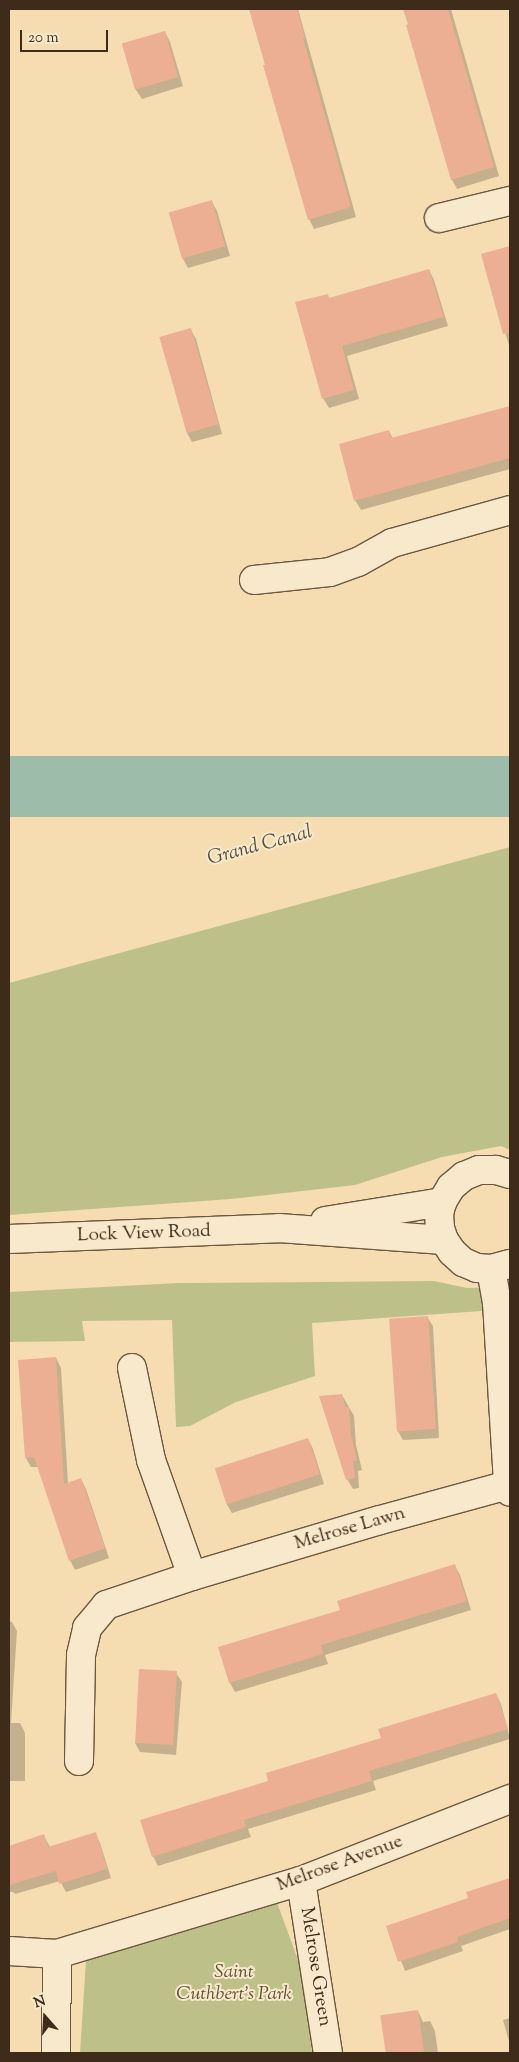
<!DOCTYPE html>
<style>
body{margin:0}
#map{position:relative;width:519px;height:2062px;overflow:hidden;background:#f5ddb1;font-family:"Sorts Mill Goudy",serif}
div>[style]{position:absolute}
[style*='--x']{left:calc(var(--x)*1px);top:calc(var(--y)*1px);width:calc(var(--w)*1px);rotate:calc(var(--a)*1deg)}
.green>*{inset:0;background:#bec08a}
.water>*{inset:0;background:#9dbca9;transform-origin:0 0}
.shadow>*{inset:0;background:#0003}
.building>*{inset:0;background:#ecaf93;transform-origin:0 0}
.roads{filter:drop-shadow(1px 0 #6c5840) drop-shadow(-1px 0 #6c5840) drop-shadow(0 1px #6c5840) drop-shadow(0 -1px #6c5840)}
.minor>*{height:28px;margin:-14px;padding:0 14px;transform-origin:14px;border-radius:14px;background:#f8e9cc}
span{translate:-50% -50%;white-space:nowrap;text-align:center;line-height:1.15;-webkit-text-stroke:4px #f8e9cc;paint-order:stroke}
.street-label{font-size:19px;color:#3f2b1a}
.park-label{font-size:19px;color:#5f5036;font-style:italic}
.water-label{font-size:20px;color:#564f3e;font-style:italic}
.frame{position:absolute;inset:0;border:10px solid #3f2b1a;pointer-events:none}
.north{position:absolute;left:20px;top:1992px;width:50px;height:50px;-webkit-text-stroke:4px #f8e9cc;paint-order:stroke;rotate:341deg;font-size:14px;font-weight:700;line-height:20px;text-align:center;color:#3f2b1a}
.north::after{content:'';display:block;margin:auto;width:18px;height:22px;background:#3f2b1a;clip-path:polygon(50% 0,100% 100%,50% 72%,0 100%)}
.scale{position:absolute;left:20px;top:30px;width:88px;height:22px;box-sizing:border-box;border:2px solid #3f2b1a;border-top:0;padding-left:6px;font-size:15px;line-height:18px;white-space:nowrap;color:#3f2b1a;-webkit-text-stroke:4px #f8e9cc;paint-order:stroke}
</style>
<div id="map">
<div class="green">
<i style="clip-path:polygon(510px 847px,510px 1150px,501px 1146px,442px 1157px,355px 1185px,231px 1199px,9px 1215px,9px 983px)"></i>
<i style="clip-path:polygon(434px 1281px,467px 1288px,510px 1287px,510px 1309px,312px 1323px,315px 1376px,236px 1402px,190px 1426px,176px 1427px,172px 1320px,82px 1321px,85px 1341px,9px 1342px,9px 1292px,179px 1283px)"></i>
<i style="clip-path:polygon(275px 1897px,302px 1971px,312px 2053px,80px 2053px,86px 1961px)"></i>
</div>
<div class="water">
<i style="left:510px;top:756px;width:61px;height:520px;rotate:90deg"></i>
</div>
<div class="shadow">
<i style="clip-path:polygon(250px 9px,298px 9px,356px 217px,314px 229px,309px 219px)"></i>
<i style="clip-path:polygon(404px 9px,451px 9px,499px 176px,457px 189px,452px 180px)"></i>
<i style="clip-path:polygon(165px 32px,170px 42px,183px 86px,142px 99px,136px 90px,123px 44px)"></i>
<i style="clip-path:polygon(212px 202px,217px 211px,230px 256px,188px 268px,183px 259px,170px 214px)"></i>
<i style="clip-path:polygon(510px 247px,510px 349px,483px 255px)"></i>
<i style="clip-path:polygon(429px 270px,434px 280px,448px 326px,347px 356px,359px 399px,329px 408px,323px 398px,327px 295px,330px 300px)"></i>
<i style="clip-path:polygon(191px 330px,196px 339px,222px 434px,192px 442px,187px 433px,161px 338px)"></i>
<i style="clip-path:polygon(510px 407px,510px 469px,361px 510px,355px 500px,389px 431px,393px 439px)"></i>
<i style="clip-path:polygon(427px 1317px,433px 1326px,439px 1438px,403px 1440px,398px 1431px)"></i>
<i style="clip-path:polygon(56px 1358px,61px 1368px,68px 1483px,81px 1479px,86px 1489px,109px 1558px,75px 1570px,70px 1560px,38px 1467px,31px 1467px,26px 1458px)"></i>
<i style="clip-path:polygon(342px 1395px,354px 1416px,356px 1445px,362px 1470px,358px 1471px,359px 1488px,353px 1489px,347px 1479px)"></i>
<i style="clip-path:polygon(308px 1439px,313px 1449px,324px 1484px,232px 1513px,226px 1503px)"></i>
<i style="clip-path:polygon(455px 1566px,460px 1575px,471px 1610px,325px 1655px,328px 1664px,235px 1692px,230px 1683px,219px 1648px,342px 1611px)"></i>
<i style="clip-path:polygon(9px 1621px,12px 1622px,17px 1631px,11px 1723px,20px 1723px,25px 1733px,25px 1781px,9px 1781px)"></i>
<i style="clip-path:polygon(176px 1673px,182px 1682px,176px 1755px,140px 1752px,135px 1743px)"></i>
<i style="clip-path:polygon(496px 1694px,501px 1704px,510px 1739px,373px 1781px,376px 1790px,248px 1829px,251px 1837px,158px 1866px,153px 1856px,270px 1782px)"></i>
<i style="clip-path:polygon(95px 1834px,100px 1843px,111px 1878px,66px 1892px,60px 1881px,15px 1894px,13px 1892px,9px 1892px,9px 1847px,44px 1836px,50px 1847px)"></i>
<i style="clip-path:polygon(510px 1879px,510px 1929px,461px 1946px,463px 1951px,405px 1971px,388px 1926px,470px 1899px,468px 1893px)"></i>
<i style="clip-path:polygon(418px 2011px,423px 2022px,430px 2021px,435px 2031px,438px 2053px,387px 2053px,382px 2016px)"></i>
<i style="clip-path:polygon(510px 2018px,510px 2045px,503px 2020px)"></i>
</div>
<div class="building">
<i style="clip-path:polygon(249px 9px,297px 9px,305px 38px,303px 38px,351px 207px,308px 220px,263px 65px,265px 65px)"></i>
<i style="clip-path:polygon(403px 9px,448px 9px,494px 167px,451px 180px,406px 25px,408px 24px)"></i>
<i style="left:165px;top:31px;width:48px;height:45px;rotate:74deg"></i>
<i style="left:212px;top:200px;width:48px;height:45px;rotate:74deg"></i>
<i style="clip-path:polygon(510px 246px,510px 333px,503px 334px,481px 254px)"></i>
<i style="clip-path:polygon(429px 269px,444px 317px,342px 346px,354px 390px,322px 399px,295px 302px,328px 294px,329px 298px)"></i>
<i style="left:191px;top:328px;width:100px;height:33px;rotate:74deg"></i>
<i style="clip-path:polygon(510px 406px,510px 458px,354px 501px,339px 444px,389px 430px,391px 438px)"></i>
<i style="left:428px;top:1316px;width:113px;height:39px;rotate:86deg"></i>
<i style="clip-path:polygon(56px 1357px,64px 1484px,81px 1478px,105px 1548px,69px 1561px,34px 1457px,25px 1458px,18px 1360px)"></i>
<i style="clip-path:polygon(342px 1394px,345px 1407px,349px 1406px,351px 1435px,357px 1460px,353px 1461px,355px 1478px,346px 1480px,319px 1396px)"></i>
<i style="left:308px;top:1438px;width:38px;height:98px;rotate:72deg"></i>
<i style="clip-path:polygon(455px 1564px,467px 1601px,321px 1645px,323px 1654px,229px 1683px,218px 1647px,340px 1610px,337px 1601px)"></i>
<i style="left:139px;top:1669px;width:38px;height:74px;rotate:3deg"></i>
<i style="clip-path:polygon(496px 1693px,508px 1729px,369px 1771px,372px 1781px,244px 1820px,246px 1827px,152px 1857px,140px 1820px,268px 1781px,266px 1773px,381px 1738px,378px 1729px)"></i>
<i style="clip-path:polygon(96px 1832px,107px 1869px,59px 1884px,56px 1871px,9px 1885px,9px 1846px,44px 1834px,48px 1847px)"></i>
<i style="clip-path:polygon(510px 1878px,510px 1918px,457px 1937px,458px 1942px,398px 1962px,386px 1926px,468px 1898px,466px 1892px)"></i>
<i style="left:418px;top:2010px;width:43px;height:38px;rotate:82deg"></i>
</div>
<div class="roads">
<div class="minor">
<i style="--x:439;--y:218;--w:73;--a:-13.5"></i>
<i style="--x:254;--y:580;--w:76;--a:-6"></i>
<i style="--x:330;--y:572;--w:30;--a:-20"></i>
<i style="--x:358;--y:562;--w:39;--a:-29"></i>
<i style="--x:392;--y:543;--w:123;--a:-15.6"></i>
<i style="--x:510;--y:1174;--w:15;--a:-164"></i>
<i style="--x:496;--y:1170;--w:17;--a:180"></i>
<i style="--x:479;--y:1170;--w:16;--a:158"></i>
<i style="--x:464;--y:1176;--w:17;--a:140"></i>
<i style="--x:451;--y:1187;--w:17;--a:121"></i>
<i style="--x:442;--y:1202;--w:12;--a:104"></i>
<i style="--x:439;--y:1214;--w:14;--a:86"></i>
<i style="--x:440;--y:1228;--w:13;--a:72"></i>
<i style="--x:444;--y:1240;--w:14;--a:56"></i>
<i style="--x:452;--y:1252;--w:15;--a:42"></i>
<i style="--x:463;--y:1262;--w:15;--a:23"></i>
<i style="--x:477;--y:1268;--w:14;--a:4"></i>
<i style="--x:491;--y:1269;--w:20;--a:-15"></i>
<i style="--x:325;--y:1221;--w:119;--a:-9.2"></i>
<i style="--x:9;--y:1239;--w:270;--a:-2.3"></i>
<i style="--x:279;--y:1228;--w:165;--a:4.2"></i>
<i style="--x:491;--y:1269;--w:35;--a:80"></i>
<i style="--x:497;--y:1303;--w:182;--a:86.5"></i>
<i style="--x:508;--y:1485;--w:7;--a:74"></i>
<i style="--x:132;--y:1368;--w:94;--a:78.3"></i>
<i style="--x:151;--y:1460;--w:123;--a:70.5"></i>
<i style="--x:79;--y:1761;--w:106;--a:-88.9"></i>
<i style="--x:81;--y:1655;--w:28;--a:-77"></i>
<i style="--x:87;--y:1628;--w:30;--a:-50"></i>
<i style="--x:106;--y:1605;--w:91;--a:-18.6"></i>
<i style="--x:192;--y:1576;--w:196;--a:-16.6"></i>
<i style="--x:380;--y:1520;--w:133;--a:-15.3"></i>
<i style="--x:301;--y:1881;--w:174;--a:81.1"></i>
<i style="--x:9;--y:1951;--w:48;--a:3.6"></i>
<i style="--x:57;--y:1954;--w:255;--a:-16.7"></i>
<i style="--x:301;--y:1881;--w:225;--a:-21.4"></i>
<i style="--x:56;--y:2053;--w:99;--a:-89.4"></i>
</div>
</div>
<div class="street-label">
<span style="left:144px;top:1234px;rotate:-2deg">Lock View Road</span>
<span style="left:350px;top:1529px;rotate:-16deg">Melrose Lawn</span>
<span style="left:340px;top:1864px;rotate:-20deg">Melrose Avenue</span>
<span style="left:315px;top:1967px;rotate:81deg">Melrose Green</span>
</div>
<div class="park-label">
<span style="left:234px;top:1984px">Saint<br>Cuthbert's Park</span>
</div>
<div class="water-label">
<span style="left:260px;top:846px;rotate:-15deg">Grand Canal</span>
</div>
<div class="frame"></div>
<div class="north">N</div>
<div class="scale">20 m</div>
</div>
